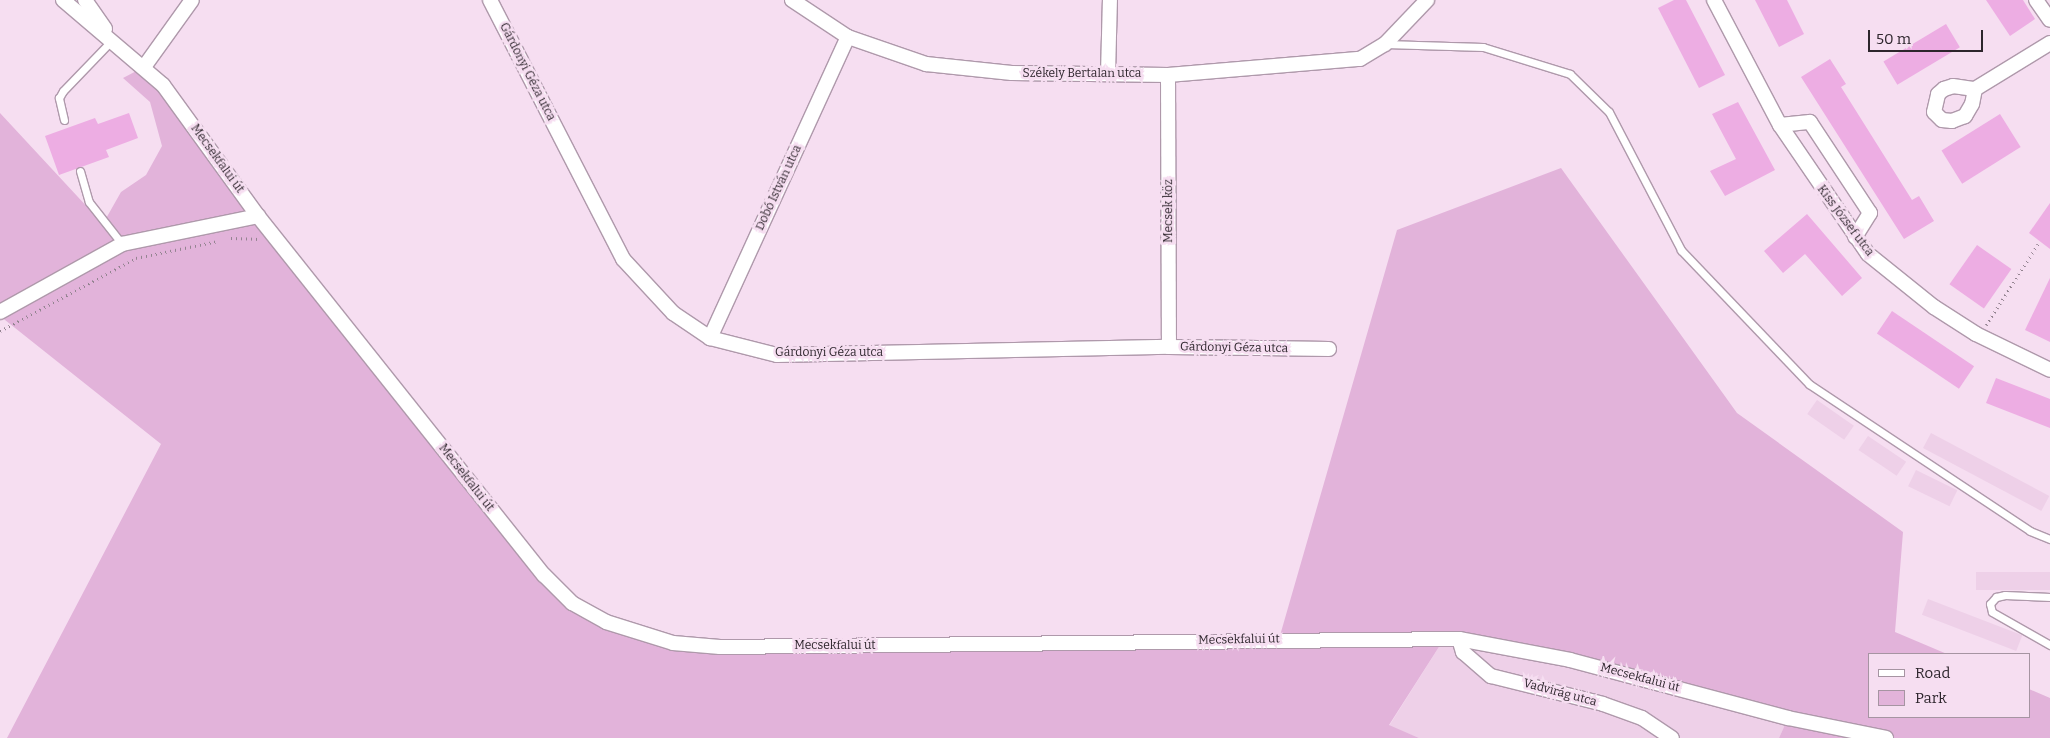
<!DOCTYPE html>
<meta charset="utf-8">
<style>
body{margin:0}
#map{position:relative;width:2050px;height:738px;overflow:hidden;background:#f6def1;font-family:Bitter,serif}
div>[style]{position:absolute}
[style*='--x']{left:calc(var(--x)*1px);top:calc(var(--y)*1px);width:calc(var(--w)*1px);rotate:calc(var(--a)*1deg)}
.built>*{inset:0;background:#eed0e8;transform-origin:0 0}
.green>*{inset:0;background:#e2b3da}
.building>*{inset:0;background:#edade3;transform-origin:0 0}
.path>*{height:2.5px;margin-top:-1.25px;transform-origin:0;background:repeating-linear-gradient(90deg,#948491 0 1px,transparent 0 5px)}
.roads{filter:drop-shadow(1px 0 #af99ab) drop-shadow(-1px 0 #af99ab) drop-shadow(0 1px #af99ab) drop-shadow(0 -1px #af99ab)}
.service>*{height:7px;margin:-3.5px;padding:0 3.5px;transform-origin:3.5px;border-radius:3.5px;background:#fff}
.minor>*{height:14px;margin:-7px;padding:0 7px;transform-origin:7px;border-radius:7px;background:#fff}
span{translate:-50% -50%;white-space:nowrap;text-align:center;line-height:1.15;-webkit-text-stroke:5px #f6def1;paint-order:stroke}
.street-label{font-size:12px;color:#2d252c}
.legend{position:absolute;left:1868px;top:653px;width:162px;height:65px;box-sizing:border-box;background:#f6def1;border:1px solid #a694a2;margin:0;padding:6px 9px;list-style:none;font-size:15px;color:#2d252c}
.legend li{display:flex;align-items:center;gap:10px;height:25px}
.legend b{width:25px;border:1px solid #a694a2}
.scale{position:absolute;left:1868px;top:30px;width:115px;height:22px;box-sizing:border-box;border:2px solid #2d252c;border-top:0;padding-left:6px;font-size:15px;line-height:18px;white-space:nowrap;color:#2d252c;-webkit-text-stroke:4px #f6def1;paint-order:stroke}
</style>
<div id="map">
<div class="built">
<i style="left:1817px;top:400px;width:45px;height:17px;rotate:35deg"></i>
<i style="left:1931px;top:433px;width:134px;height:17px;rotate:28deg"></i>
<i style="left:1868px;top:436px;width:46px;height:17px;rotate:34deg"></i>
<i style="left:1916px;top:470px;width:46px;height:18px;rotate:26deg"></i>
<i style="left:1976px;top:572px;width:74px;height:18px"></i>
<i style="left:1928px;top:599px;width:101px;height:17px;rotate:21deg"></i>
<i style="clip-path:polygon(1444px 639px,1459px 639px,1788px 718px,1779px 738px,1419px 738px,1389px 726px)"></i>
</div>
<div class="green">
<i style="clip-path:polygon(144px 67px,572px 603px,673px 643px,1279px 639px,1397px 230px,1561px 168px,1737px 413px,1903px 532px,1895px 632px,1947px 654px,1869px 654px,1869px 717px,2029px 717px,2029px 689px,2050px 698px,2050px 738px,1779px 738px,1788px 718px,1663px 684px,1444px 639px,1389px 725px,1419px 738px,7px 738px,161px 444px,0 316px,0 113px,116px 238px,104px 222px,121px 192px,146px 175px,162px 146px,150px 102px,123px 78px)"></i>
</div>
<div class="building">
<i style="clip-path:polygon(1674px 0,1686px 0,1725px 75px,1699px 88px,1658px 8px)"></i>
<i style="clip-path:polygon(1755px 0,1787px 0,1804px 34px,1779px 47px)"></i>
<i style="clip-path:polygon(1986px 0,2023px 0,2035px 19px,2010px 36px)"></i>
<i style="left:1946px;top:24px;width:27px;height:73px;rotate:59deg"></i>
<i style="clip-path:polygon(1830px 59px,1846px 84px,1841px 87px,1912px 200px,1919px 196px,1934px 221px,1904px 239px,1801px 77px)"></i>
<i style="clip-path:polygon(1738px 102px,1775px 170px,1725px 196px,1710px 171px,1736px 159px,1712px 114px)"></i>
<i style="clip-path:polygon(129px 113px,138px 138px,106px 150px,109px 157px,59px 175px,45px 136px,95px 118px,98px 124px)"></i>
<i style="left:2000px;top:114px;width:39px;height:69px;rotate:58deg"></i>
<i style="clip-path:polygon(2050px 203px,2050px 249px,2029px 233px)"></i>
<i style="clip-path:polygon(1807px 214px,1862px 278px,1842px 296px,1805px 254px,1783px 273px,1764px 251px)"></i>
<i style="left:1977px;top:245px;width:42px;height:48px;rotate:35deg"></i>
<i style="clip-path:polygon(2050px 278px,2050px 342px,2025px 330px)"></i>
<i style="left:1892px;top:311px;width:99px;height:27px;rotate:34deg"></i>
<i style="clip-path:polygon(1996px 378px,2050px 399px,2050px 428px,1986px 403px)"></i>
</div>
<div class="path">
<i style="--x:231;--y:238;--w:27;--a:2"></i>
<i style="--x:1986;--y:325;--w:96;--a:-57.3"></i>
<i style="--x:0;--y:331;--w:154;--a:-28.2"></i>
<i style="--x:136;--y:258;--w:84;--a:-11.7"></i>
</div>
<div class="roads">
<div class="service">
<i style="--x:1385;--y:44;--w:98;--a:1.8"></i>
<i style="--x:1483;--y:47;--w:91;--a:17.2"></i>
<i style="--x:1570;--y:74;--w:54;--a:44.3"></i>
<i style="--x:1609;--y:112;--w:156;--a:62.4"></i>
<i style="--x:1681;--y:250;--w:185;--a:46.3"></i>
<i style="--x:1809;--y:384;--w:265;--a:33.6"></i>
<i style="--x:2030;--y:531;--w:22;--a:22"></i>
<i style="--x:64;--y:120;--w:23;--a:-103"></i>
<i style="--x:59;--y:98;--w:8;--a:-60"></i>
<i style="--x:63;--y:91;--w:71;--a:-46.1"></i>
<i style="--x:80;--y:171;--w:32;--a:74"></i>
<i style="--x:89;--y:202;--w:53;--a:51.8"></i>
<i style="--x:2050;--y:597;--w:45;--a:-177.5"></i>
<i style="--x:2005;--y:595;--w:9;--a:167"></i>
<i style="--x:1996;--y:597;--w:9;--a:131"></i>
<i style="--x:1990;--y:604;--w:8;--a:76"></i>
<i style="--x:1992;--y:612;--w:67;--a:29.6"></i>
</div>
<div class="minor">
<i style="--x:63;--y:0;--w:131;--a:40.4"></i>
<i style="--x:163;--y:85;--w:162;--a:54.1"></i>
<i style="--x:258;--y:216;--w:459;--a:51.5"></i>
<i style="--x:544;--y:575;--w:40;--a:45"></i>
<i style="--x:572;--y:603;--w:39;--a:29"></i>
<i style="--x:606;--y:622;--w:70;--a:17.4"></i>
<i style="--x:673;--y:643;--w:47;--a:4.9"></i>
<i style="--x:720;--y:647;--w:739;--a:-0.62"></i>
<i style="--x:1459;--y:639;--w:113;--a:10.7"></i>
<i style="--x:1570;--y:660;--w:226;--a:14.9"></i>
<i style="--x:1788;--y:718;--w:100;--a:11.5"></i>
<i style="--x:85;--y:0;--w:35;--a:55"></i>
<i style="--x:490;--y:0;--w:291;--a:62.8"></i>
<i style="--x:623;--y:259;--w:74;--a:47.2"></i>
<i style="--x:673;--y:313;--w:45;--a:34"></i>
<i style="--x:710;--y:338;--w:69;--a:14.2"></i>
<i style="--x:777;--y:355;--w:392;--a:-1.2"></i>
<i style="--x:1169;--y:347;--w:160;--a:0.7"></i>
<i style="--x:792;--y:0;--w:67;--a:33.5"></i>
<i style="--x:848;--y:37;--w:83;--a:19.1"></i>
<i style="--x:926;--y:64;--w:86;--a:6"></i>
<i style="--x:1012;--y:73;--w:156;--a:0.7"></i>
<i style="--x:1168;--y:75;--w:193;--a:-4.8"></i>
<i style="--x:1360;--y:59;--w:29;--a:-31"></i>
<i style="--x:1385;--y:44;--w:61;--a:-46.3"></i>
<i style="--x:1714;--y:0;--w:141;--a:62.2"></i>
<i style="--x:1780;--y:125;--w:156;--a:55.7"></i>
<i style="--x:1868;--y:254;--w:85;--a:38.8"></i>
<i style="--x:1934;--y:307;--w:50;--a:32.7"></i>
<i style="--x:1976;--y:334;--w:82;--a:25.9"></i>
<i style="--x:2036;--y:0;--w:24;--a:55"></i>
<i style="--x:144;--y:67;--w:82;--a:-54.4"></i>
<i style="--x:1108;--y:74;--w:74;--a:-88.5"></i>
<i style="--x:1168;--y:75;--w:272;--a:89.8"></i>
<i style="--x:1975;--y:89;--w:15;--a:101"></i>
<i style="--x:1972;--y:104;--w:14;--a:120"></i>
<i style="--x:1965;--y:116;--w:14;--a:159"></i>
<i style="--x:1952;--y:121;--w:10;--a:-174"></i>
<i style="--x:1942;--y:120;--w:11;--a:-135"></i>
<i style="--x:1934;--y:112;--w:18;--a:-77"></i>
<i style="--x:1938;--y:94;--w:8;--a:-40"></i>
<i style="--x:1944;--y:89;--w:9;--a:-18"></i>
<i style="--x:1953;--y:86;--w:22;--a:8"></i>
<i style="--x:1975;--y:89;--w:88;--a:-31.5"></i>
<i style="--x:1780;--y:125;--w:30;--a:-6"></i>
<i style="--x:1810;--y:122;--w:109;--a:56.6"></i>
<i style="--x:1870;--y:213;--w:28;--a:122"></i>
<i style="--x:0;--y:312;--w:140;--a:-29.1"></i>
<i style="--x:122;--y:244;--w:139;--a:-11.6"></i>
<i style="--x:710;--y:338;--w:331;--a:-65.4"></i>
<i style="--x:1459;--y:639;--w:14;--a:73"></i>
<i style="--x:1463;--y:652;--w:37;--a:41"></i>
<i style="--x:1491;--y:676;--w:115;--a:14"></i>
<i style="--x:1603;--y:704;--w:41;--a:19.7"></i>
<i style="--x:1642;--y:718;--w:36;--a:34"></i>
</div>
</div>
<div class="street-label">
<span style="left:527px;top:72px;rotate:63deg">Gárdonyi Géza utca</span>
<span style="left:1082px;top:74px">Székely Bertalan utca</span>
<span style="left:217px;top:159px;rotate:54deg">Mecsekfalui út</span>
<span style="left:779px;top:188px;rotate:-65deg">Dobó István utca</span>
<span style="left:1169px;top:211px;rotate:-90deg">Mecsek köz</span>
<span style="left:1845px;top:221px;rotate:53deg">Kiss József utca</span>
<span style="left:1234px;top:348px;rotate:1deg">Gárdonyi Géza utca</span>
<span style="left:829px;top:353px">Gárdonyi Géza utca</span>
<span style="left:466px;top:478px;rotate:52deg">Mecsekfalui út</span>
<span style="left:1239px;top:640px;rotate:-1deg">Mecsekfalui út</span>
<span style="left:835px;top:646px">Mecsekfalui út</span>
<span style="left:1640px;top:678px;rotate:15deg">Mecsekfalui út</span>
<span style="left:1560px;top:693px;rotate:15deg">Vadvirág utca</span>
</div>
<ul class="legend">
<li><b style="height:6px;background:#fff"></b>Road</li>
<li><b style="height:14px;background:#e2b3da"></b>Park</li>
</ul>
<div class="scale">50 m</div>
</div>
